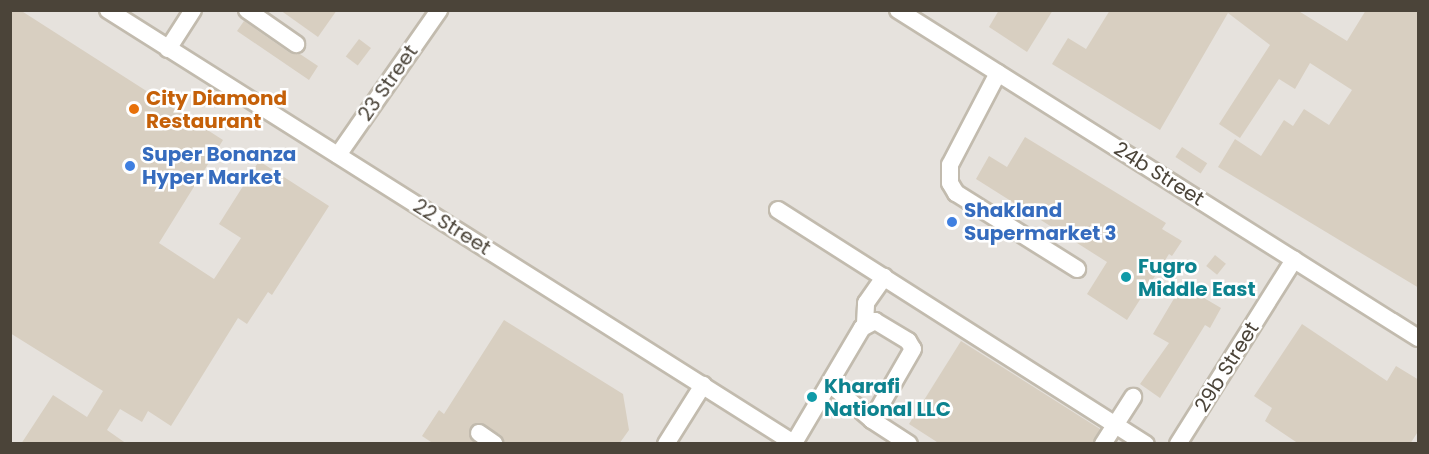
<!DOCTYPE html>
<style>
body{margin:0}
#map{position:relative;width:1429px;height:454px;overflow:hidden;background:#f6f3ec;font-family:Poppins,sans-serif}
div>[style]{position:absolute}
[style*='--x']{left:calc(var(--x)*1px);top:calc(var(--y)*1px);width:calc(var(--w)*1px);rotate:calc(var(--a)*1deg)}
.industrial>*{inset:0;background:#e6e2dd;transform-origin:0 0}
.building>*{inset:0;background:#d8cfc1;transform-origin:0 0}
.roads{filter:drop-shadow(2px 0 #c2bbae) drop-shadow(-2px 0 #c2bbae) drop-shadow(0 2px #c2bbae) drop-shadow(0 -2px #c2bbae)}
.minor>*{height:16px;margin:-8px;padding:0 8px;transform-origin:8px;border-radius:8px;background:#fff}
.dots>*{width:16px;height:16px;translate:-50% -50%;box-sizing:border-box;border:3px solid #fff;border-radius:50%}
span{translate:-50% -50%;white-space:nowrap;text-align:center;line-height:1.15;-webkit-text-stroke:5px #fff;paint-order:stroke}
.street-label{font-size:20px;color:#4b4439}
.food-label{font-size:20px;color:#c56008;font-weight:700}
.left{translate:0 -50%;text-align:left}
.shop-label{font-size:20px;color:#366cbe;font-weight:700}
.culture-label{font-size:20px;color:#0d838f;font-weight:700}
.frame{position:absolute;inset:0;border:12px solid #4b4439;pointer-events:none}
</style>
<div id="map">
<div class="industrial">
<i style="left:10px;top:11px;width:1408px;height:432px"></i>
</div>
<div class="building">
<i style="clip-path:polygon(10px 10px,20px 10px,223px 140px,159px 243px,214px 279px,241px 238px,219px 224px,259px 161px,329px 206px,272px 295px,268px 292px,247px 324px,238px 318px,171px 426px,148px 411px,142px 422px,120px 409px,107px 430px,127px 444px,21px 444px,53px 395px,87px 417px,103px 391px,10px 333px)"></i>
<i style="clip-path:polygon(280px 10px,337px 10px,318px 37px)"></i>
<i style="clip-path:polygon(999px 10px,1053px 10px,1027px 52px,989px 27px)"></i>
<i style="clip-path:polygon(1110px 10px,1297px 10px,1347px 41px,1366px 10px,1419px 10px,1419px 288px,1218px 167px,1235px 139px,1261px 156px,1284px 120px,1293px 126px,1304px 109px,1329px 125px,1352px 90px,1310px 63px,1295px 89px,1279px 79px,1240px 138px,1219px 124px,1270px 45px,1228px 13px,1160px 130px,1052px 64px,1068px 38px,1086px 49px)"></i>
<i style="clip-path:polygon(244px 21px,290px 53px,300px 54px,318px 66px,309px 80px,237px 31px)"></i>
<i style="left:359px;top:39px;width:15px;height:22px;rotate:37deg"></i>
<i style="clip-path:polygon(1025px 137px,1166px 223px,1162px 229px,1182px 241px,1172px 256px,1169px 254px,1127px 320px,1087px 294px,1107px 262px,976px 179px,989px 156px,1007px 167px)"></i>
<i style="left:1182px;top:147px;width:30px;height:12px;rotate:33deg"></i>
<i style="left:1215px;top:255px;width:14px;height:14px;rotate:39deg"></i>
<i style="clip-path:polygon(1182px 285px,1221px 308px,1210px 328px,1205px 325px,1160px 398px,1140px 384px,1169px 343px,1153px 334px)"></i>
<i style="clip-path:polygon(504px 320px,623px 394px,629px 430px,619px 444px,505px 444px,501px 435px,479px 423px,469px 432px,476px 444px,434px 444px,422px 436px,439px 410px,444px 414px)"></i>
<i style="clip-path:polygon(1302px 324px,1387px 381px,1396px 366px,1419px 380px,1419px 430px,1410px 444px,1299px 444px,1265px 421px,1272px 408px,1254px 396px)"></i>
<i style="clip-path:polygon(961px 341px,1100px 429px,1093px 444px,940px 444px,909px 424px)"></i>
</div>
<div class="roads">
<div class="minor">
<i style="--x:108;--y:10;--w:813;--a:32.28"></i>
<i style="--x:247;--y:10;--w:60;--a:34.8"></i>
<i style="--x:898;--y:10;--w:615;--a:32.24"></i>
<i style="--x:168;--y:49;--w:46;--a:-57.3"></i>
<i style="--x:998;--y:73;--w:104;--a:117.6"></i>
<i style="--x:950;--y:165;--w:18;--a:90"></i>
<i style="--x:950;--y:183;--w:12;--a:59"></i>
<i style="--x:956;--y:193;--w:143;--a:32.1"></i>
<i style="--x:338;--y:155;--w:177;--a:-55.1"></i>
<i style="--x:778;--y:210;--w:436;--a:32.5"></i>
<i style="--x:865;--y:324;--w:21;--a:-87"></i>
<i style="--x:866;--y:303;--w:32;--a:-55"></i>
<i style="--x:830;--y:384;--w:55;--a:40.6"></i>
<i style="--x:872;--y:420;--w:44;--a:33"></i>
<i style="--x:479;--y:433;--w:19;--a:35"></i>
<i style="--x:794;--y:443;--w:134;--a:-59.4"></i>
<i style="--x:862;--y:328;--w:15;--a:-28"></i>
<i style="--x:875;--y:321;--w:39;--a:31"></i>
<i style="--x:908;--y:341;--w:9;--a:58"></i>
<i style="--x:913;--y:349;--w:82;--a:120"></i>
<i style="--x:666;--y:444;--w:70;--a:-57.9"></i>
<i style="--x:1103;--y:444;--w:56;--a:-57.4"></i>
<i style="--x:1178;--y:444;--w:218;--a:-57.8"></i>
</div>
</div>
<div class="dots">
<i style="left:134px;top:109px;background:#e8710a"></i>
<i style="left:130px;top:166px;background:#3f7fe0"></i>
<i style="left:952px;top:222px;background:#3f7fe0"></i>
<i style="left:1126px;top:277px;background:#0f9aa8"></i>
<i style="left:812px;top:397px;background:#0f9aa8"></i>
</div>
<div class="street-label">
<span style="left:388px;top:83px;rotate:-55deg">23 Street</span>
<span style="left:1159px;top:174px;rotate:32deg">24b Street</span>
<span style="left:452px;top:227px;rotate:32deg">22 Street</span>
<span style="left:1227px;top:367px;rotate:-58deg">29b Street</span>
</div>
<div class="food-label">
<span class="left" style="left:146px;top:110px">City Diamond<br>Restaurant</span>
</div>
<div class="shop-label">
<span class="left" style="left:142px;top:166px">Super Bonanza<br>Hyper Market</span>
<span class="left" style="left:964px;top:222px">Shakland<br>Supermarket 3</span>
</div>
<div class="culture-label">
<span class="left" style="left:1138px;top:278px">Fugro<br>Middle East</span>
<span class="left" style="left:824px;top:398px">Kharafi<br>National LLC</span>
</div>
<div class="frame"></div>
</div>
